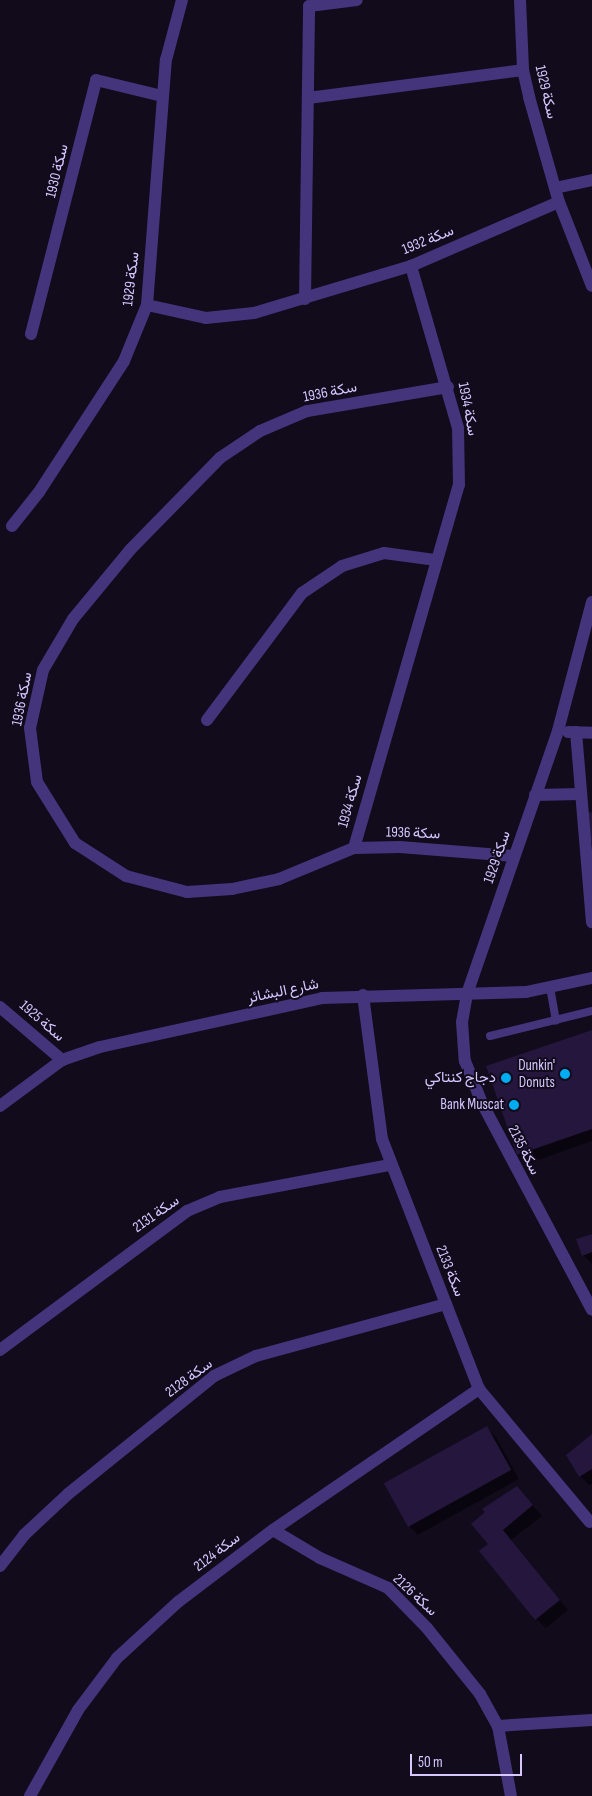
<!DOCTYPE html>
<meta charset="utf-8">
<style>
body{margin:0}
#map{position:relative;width:592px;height:1796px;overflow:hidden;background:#110b1c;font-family:"Sofia Sans Condensed",Vazirmatn,sans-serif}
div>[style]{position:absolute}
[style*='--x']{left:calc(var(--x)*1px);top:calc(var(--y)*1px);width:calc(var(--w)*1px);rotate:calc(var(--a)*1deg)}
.shadow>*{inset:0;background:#0007}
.building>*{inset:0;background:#25163d;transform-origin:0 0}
.lane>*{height:8px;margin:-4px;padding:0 4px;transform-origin:4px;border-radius:4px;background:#44347c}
.street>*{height:12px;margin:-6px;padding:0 6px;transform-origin:6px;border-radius:6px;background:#44347c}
.dots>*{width:14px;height:14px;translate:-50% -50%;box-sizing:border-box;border:2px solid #110b1c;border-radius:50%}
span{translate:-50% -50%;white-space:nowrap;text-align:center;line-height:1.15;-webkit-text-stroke:4px #110b1c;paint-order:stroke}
.street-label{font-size:15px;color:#d7c6ff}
.poi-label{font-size:15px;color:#d7c6ff}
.right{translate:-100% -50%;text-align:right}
.scale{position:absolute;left:410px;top:1754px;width:112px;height:22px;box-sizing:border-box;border:2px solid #d7c6ff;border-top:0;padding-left:6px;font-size:15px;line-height:18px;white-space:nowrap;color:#d7c6ff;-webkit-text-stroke:4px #110b1c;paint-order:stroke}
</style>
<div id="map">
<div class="shadow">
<i style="clip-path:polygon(592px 1031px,592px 1141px,527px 1164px,518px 1154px)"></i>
<i style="clip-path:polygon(592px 1235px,592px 1264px,583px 1255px)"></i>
<i style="clip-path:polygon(487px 1428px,496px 1437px,519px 1479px,418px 1535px,408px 1525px,385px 1483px)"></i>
<i style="clip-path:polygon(592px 1436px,592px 1484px,589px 1485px,580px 1476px,581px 1443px)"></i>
<i style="clip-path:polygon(517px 1487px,542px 1516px,511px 1540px,568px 1610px,546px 1628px,536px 1619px,489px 1544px)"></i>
</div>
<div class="building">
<i style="clip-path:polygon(592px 812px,592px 842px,591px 843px,587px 813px)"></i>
<i style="clip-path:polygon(592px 1030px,592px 1129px,517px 1155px,486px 1066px)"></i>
<i style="clip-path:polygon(592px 1234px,592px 1252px,582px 1256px,576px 1239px)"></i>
<i style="left:487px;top:1426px;width:50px;height:118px;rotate:61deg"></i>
<i style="clip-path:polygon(592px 1434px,592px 1469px,579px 1477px,566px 1455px)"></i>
<i style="clip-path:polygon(517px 1486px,533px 1505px,503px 1530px,560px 1600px,535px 1620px,479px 1551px,488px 1544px,471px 1524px,485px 1512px,482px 1509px)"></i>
</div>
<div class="lane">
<i style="--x:550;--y:987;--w:34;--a:80"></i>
<i style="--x:490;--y:1036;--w:105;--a:-13.8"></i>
</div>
<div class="street">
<i style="--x:520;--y:0;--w:70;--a:87.5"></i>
<i style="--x:523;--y:70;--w:28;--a:77"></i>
<i style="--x:529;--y:97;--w:109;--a:74.1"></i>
<i style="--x:559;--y:202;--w:90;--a:68.6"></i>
<i style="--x:308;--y:98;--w:217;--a:-7.4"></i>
<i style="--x:555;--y:188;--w:38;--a:-12"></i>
<i style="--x:305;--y:299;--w:293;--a:-89.2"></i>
<i style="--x:309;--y:6;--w:48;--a:-7.1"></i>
<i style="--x:147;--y:305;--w:60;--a:12.4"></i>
<i style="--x:206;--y:318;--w:48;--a:-5.9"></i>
<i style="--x:254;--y:313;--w:164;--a:-16.7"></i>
<i style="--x:411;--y:266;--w:161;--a:-23.4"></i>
<i style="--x:31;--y:334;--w:262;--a:-75.6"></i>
<i style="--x:96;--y:80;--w:68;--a:13.6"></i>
<i style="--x:448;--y:387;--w:143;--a:170.3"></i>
<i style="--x:307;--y:411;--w:51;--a:156.9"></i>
<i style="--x:260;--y:431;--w:48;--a:146"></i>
<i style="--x:220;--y:458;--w:129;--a:134.4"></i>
<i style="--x:130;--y:550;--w:89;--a:129.6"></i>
<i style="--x:73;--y:619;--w:59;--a:120.5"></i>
<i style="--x:43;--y:670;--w:59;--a:102.6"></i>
<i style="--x:30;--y:728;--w:54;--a:82.6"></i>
<i style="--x:37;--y:782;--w:72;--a:58.1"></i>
<i style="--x:75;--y:843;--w:61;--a:32.9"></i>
<i style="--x:126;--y:876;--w:63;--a:14.7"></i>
<i style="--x:187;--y:892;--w:45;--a:-3.8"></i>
<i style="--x:232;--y:889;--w:48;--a:-12"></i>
<i style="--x:279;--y:879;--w:81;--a:-22.5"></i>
<i style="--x:354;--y:848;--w:46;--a:-1.2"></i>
<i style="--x:400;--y:847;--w:114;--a:4.5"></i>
<i style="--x:12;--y:526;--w:43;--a:-51.5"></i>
<i style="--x:39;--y:492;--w:156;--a:-57"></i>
<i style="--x:124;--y:361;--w:61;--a:-67.7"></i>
<i style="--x:147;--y:305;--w:246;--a:-85.6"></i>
<i style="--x:166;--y:60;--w:62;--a:-75.1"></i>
<i style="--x:592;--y:602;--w:133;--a:104.8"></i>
<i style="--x:558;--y:731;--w:278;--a:109.1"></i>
<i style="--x:467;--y:994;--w:28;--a:100"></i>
<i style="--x:462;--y:1022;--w:39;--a:86"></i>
<i style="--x:465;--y:1061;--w:45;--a:68"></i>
<i style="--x:482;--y:1103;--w:234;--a:62"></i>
<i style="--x:207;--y:720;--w:159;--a:-53.2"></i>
<i style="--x:302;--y:593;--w:48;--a:-34"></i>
<i style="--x:342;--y:566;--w:44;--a:-17.2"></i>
<i style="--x:384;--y:553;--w:51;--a:7.8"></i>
<i style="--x:568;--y:732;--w:24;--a:2"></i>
<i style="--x:576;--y:732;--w:191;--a:85.2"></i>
<i style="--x:535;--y:795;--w:45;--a:-1.3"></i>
<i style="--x:354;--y:848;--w:378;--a:-73.9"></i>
<i style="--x:459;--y:485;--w:57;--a:-91"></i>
<i style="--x:458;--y:428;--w:169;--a:-106.2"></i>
<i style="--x:363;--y:995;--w:145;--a:82.5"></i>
<i style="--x:382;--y:1139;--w:268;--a:68.8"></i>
<i style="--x:479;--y:1389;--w:173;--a:50.2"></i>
<i style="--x:0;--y:1007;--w:82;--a:40.5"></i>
<i style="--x:0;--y:1106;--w:77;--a:-36.6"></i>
<i style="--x:62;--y:1060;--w:40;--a:-18.9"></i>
<i style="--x:100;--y:1047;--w:227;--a:-12.4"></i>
<i style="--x:322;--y:998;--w:204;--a:-1.7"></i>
<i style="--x:526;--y:992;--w:67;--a:-12"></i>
<i style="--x:0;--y:1350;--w:233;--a:-36.6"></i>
<i style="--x:187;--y:1211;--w:36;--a:-23"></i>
<i style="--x:220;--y:1197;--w:173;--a:-10.7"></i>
<i style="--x:273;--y:1530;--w:55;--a:30.8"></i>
<i style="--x:320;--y:1558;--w:74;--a:23.8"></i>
<i style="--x:388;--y:1588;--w:56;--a:45.7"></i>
<i style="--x:427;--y:1628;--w:85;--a:51.2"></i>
<i style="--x:480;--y:1694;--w:37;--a:61"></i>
<i style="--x:498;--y:1726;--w:71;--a:79.5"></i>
<i style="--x:0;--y:1566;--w:39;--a:-52"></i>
<i style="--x:24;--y:1535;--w:60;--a:-43"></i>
<i style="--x:68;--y:1494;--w:188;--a:-38.9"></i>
<i style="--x:214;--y:1376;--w:47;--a:-25.5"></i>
<i style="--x:256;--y:1356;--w:197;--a:-15.3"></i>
<i style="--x:498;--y:1726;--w:94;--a:-3.7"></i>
<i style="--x:30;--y:1796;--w:98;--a:-60.8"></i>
<i style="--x:78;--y:1710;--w:65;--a:-53.1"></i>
<i style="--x:117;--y:1658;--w:83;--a:-42.6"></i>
<i style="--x:178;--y:1602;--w:119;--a:-37.2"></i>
<i style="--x:273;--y:1530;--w:250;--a:-34.4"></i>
</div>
<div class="dots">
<i style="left:565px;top:1074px;background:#00acf1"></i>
<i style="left:506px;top:1078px;background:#00acf1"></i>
<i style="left:514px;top:1105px;background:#00acf1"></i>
</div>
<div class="street-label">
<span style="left:546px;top:92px;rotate:77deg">سكة 1929</span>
<span style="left:57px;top:171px;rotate:-76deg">سكة 1930</span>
<span style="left:428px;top:240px;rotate:-22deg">سكة 1932</span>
<span style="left:131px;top:279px;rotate:-83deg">سكة 1929</span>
<span style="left:330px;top:392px;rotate:-11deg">سكة 1936</span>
<span style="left:468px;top:409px;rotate:79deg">سكة 1934</span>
<span style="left:22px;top:699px;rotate:-79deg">سكة 1936</span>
<span style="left:350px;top:801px;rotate:-74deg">سكة 1934</span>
<span style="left:413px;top:833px;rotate:2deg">سكة 1936</span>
<span style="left:497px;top:857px;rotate:-71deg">سكة 1929</span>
<span style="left:283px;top:991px;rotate:-12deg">شارع البشائر</span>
<span style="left:42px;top:1021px;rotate:41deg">سكة 1925</span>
<span style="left:524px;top:1150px;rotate:63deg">سكة 2135</span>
<span style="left:156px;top:1214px;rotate:-35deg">سكة 2131</span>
<span style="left:450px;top:1271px;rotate:68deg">سكة 2133</span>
<span style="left:189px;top:1378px;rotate:-36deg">سكة 2128</span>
<span style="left:217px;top:1552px;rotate:-37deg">سكة 2124</span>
<span style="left:415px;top:1595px;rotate:43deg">سكة 2126</span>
</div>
<div class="poi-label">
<span class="right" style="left:555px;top:1074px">Dunkin'<br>Donuts</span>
<span class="right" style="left:496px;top:1078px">دجاج كنتاكي</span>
<span class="right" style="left:504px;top:1105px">Bank Muscat</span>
</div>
<div class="scale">50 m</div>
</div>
